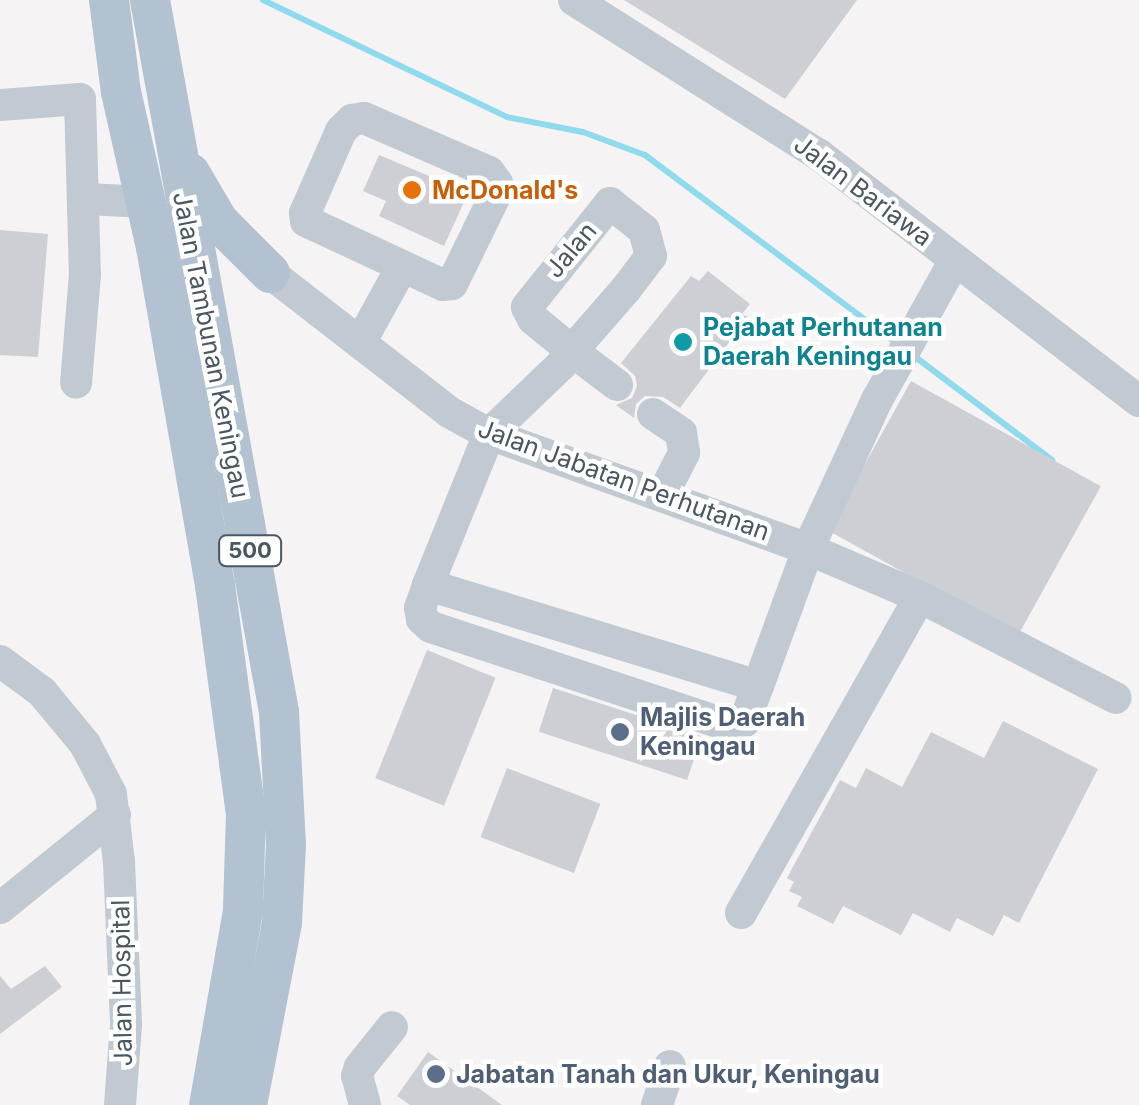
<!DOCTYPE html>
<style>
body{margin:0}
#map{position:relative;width:1139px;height:1105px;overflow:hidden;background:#f5f3f3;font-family:Inter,sans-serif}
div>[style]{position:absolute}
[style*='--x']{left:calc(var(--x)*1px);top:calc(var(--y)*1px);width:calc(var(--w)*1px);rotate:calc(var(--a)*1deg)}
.stream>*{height:6px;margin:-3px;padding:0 3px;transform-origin:3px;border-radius:3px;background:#90daee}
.building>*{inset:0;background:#cdcfd5;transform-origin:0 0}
.minor>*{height:32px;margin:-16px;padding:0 16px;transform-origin:16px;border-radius:16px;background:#c1cad2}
.major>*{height:40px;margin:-20px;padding:0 20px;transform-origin:20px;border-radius:20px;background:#b3c2d1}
.dots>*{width:28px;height:28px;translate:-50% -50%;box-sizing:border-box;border:5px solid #fff;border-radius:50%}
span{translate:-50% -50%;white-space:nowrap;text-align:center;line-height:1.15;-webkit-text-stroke:9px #fff;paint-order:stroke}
.shield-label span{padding:2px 8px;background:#fff;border:2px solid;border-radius:8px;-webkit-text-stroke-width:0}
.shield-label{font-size:22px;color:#4a5661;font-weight:700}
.food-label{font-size:25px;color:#c56008;font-weight:700}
.left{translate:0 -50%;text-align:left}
.street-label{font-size:25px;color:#4a5661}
.culture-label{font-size:25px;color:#0d838f;font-weight:700}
.service-label{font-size:25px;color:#4e5e75;font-weight:700}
</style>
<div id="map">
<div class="stream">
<i style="--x:263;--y:0;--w:271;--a:25.6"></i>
<i style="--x:507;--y:117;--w:77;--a:11.2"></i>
<i style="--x:583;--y:132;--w:66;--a:20.4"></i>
<i style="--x:645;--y:155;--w:314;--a:36.8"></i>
<i style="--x:914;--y:356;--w:173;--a:37"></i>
</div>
<div class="building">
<i style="clip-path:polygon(624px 0,857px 0,785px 99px)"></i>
<i style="clip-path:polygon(379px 155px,460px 189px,456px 198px,464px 202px,444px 246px,379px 216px,386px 201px,363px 191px)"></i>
<i style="clip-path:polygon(0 230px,48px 234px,38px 357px,0 355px)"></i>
<i style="clip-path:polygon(708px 271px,750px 304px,742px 314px,748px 317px,680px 408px,663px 397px,645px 396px,636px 404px,634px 418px,616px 405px,632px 398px,637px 386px,635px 376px,621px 363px,691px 276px,699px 281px)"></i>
<i style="left:911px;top:381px;width:217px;height:171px;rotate:29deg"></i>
<i style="left:427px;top:650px;width:74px;height:138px;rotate:22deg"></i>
<i style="left:553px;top:688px;width:156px;height:46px;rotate:18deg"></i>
<i style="clip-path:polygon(1003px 721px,1098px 769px,1019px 923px,1004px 915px,993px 936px,957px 918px,950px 932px,913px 913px,901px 935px,843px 906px,833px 924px,797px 906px,802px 897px,789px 891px,794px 882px,787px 878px,840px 780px,856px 788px,866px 768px,902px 787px,931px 732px,984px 758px)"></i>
<i style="left:507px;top:768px;width:100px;height:74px;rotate:21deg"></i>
<i style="clip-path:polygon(45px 966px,62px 987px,0 1034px,0 976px,11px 989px)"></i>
<i style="clip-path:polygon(428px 1052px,502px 1105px,410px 1105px,397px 1096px)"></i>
</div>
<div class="minor">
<i style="--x:574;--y:0;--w:289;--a:32.3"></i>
<i style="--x:818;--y:154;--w:405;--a:37.6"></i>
<i style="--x:0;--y:105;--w:80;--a:-4.3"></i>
<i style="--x:80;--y:99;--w:175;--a:88.4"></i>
<i style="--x:85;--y:274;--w:109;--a:94.7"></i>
<i style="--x:364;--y:118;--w:136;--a:23.4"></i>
<i style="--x:489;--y:172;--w:14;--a:54"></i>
<i style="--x:497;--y:183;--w:13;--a:99"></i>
<i style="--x:495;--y:196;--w:98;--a:116"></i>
<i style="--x:452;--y:284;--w:9;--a:174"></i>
<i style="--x:443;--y:285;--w:151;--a:-155"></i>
<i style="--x:306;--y:221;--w:8;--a:-97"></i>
<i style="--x:305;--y:213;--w:90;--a:-66.3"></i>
<i style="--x:341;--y:131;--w:16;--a:-45"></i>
<i style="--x:352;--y:120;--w:12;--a:-9"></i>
<i style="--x:86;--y:199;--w:60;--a:2.9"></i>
<i style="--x:270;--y:273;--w:227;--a:37.8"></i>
<i style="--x:449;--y:412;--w:46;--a:28.8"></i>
<i style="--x:489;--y:434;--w:339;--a:19.8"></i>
<i style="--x:808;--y:549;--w:122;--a:23.2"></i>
<i style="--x:920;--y:597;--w:220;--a:27.3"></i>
<i style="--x:360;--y:343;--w:87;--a:-61.1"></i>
<i style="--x:617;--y:385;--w:56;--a:-142.9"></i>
<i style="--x:572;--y:351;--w:50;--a:-140.6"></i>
<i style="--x:533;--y:319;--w:13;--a:-117"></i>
<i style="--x:527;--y:307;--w:133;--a:-51.4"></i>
<i style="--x:610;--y:203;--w:43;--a:38.5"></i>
<i style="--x:644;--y:230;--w:27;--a:75"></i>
<i style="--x:651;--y:256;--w:41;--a:127.1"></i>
<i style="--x:626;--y:289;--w:82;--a:131.1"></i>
<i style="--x:572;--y:351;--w:18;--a:128"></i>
<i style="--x:561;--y:365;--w:100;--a:136.2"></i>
<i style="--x:489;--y:434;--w:163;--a:112"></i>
<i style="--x:428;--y:585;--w:345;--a:17"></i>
<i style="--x:758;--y:686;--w:146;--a:-69.9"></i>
<i style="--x:808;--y:549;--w:164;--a:-65.2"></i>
<i style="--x:877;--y:400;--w:160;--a:-60.9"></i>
<i style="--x:653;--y:414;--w:34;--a:34"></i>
<i style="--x:681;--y:433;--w:20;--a:81"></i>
<i style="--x:684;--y:453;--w:48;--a:117.1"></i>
<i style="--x:428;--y:585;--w:24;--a:109"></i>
<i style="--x:420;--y:608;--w:11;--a:80"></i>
<i style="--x:422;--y:619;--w:12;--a:42"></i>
<i style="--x:431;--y:627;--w:312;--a:18.3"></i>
<i style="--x:727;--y:725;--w:18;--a:-13"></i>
<i style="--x:745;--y:721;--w:37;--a:-70"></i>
<i style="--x:0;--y:661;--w:52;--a:36.4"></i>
<i style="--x:42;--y:692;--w:67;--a:50.4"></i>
<i style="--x:85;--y:744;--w:56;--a:62.5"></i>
<i style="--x:111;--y:794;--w:68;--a:83.3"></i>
<i style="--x:119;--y:862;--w:163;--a:87.5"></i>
<i style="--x:126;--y:1025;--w:80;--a:94.3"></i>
<i style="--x:0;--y:908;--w:148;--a:-39"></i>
<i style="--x:741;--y:913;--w:363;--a:-60.5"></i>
<i style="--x:365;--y:1105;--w:30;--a:-105"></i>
<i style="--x:357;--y:1076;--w:9;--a:-72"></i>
<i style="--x:360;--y:1067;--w:51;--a:-51.3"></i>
<i style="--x:657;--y:1105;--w:41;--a:-71.6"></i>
</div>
<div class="major">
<i style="--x:109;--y:0;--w:93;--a:82.6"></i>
<i style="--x:121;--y:92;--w:159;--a:77.3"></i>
<i style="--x:156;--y:247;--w:343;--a:80.1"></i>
<i style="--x:215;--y:585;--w:230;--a:82.3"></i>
<i style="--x:246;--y:813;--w:98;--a:91.8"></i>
<i style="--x:243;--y:911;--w:197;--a:99.9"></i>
<i style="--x:150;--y:0;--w:724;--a:79.73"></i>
<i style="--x:279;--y:712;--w:132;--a:87"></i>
<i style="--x:286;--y:844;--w:79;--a:92.9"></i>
<i style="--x:282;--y:923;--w:185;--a:100.9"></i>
<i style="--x:190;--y:173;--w:57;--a:59.4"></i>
<i style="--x:219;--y:222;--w:72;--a:45"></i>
</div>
<div class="dots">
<i style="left:412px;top:190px;background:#e8710a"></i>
<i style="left:683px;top:342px;background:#0f9aa8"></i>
<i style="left:620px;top:732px;background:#5c6f8a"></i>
<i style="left:436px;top:1074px;background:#5c6f8a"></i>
</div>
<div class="shield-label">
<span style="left:250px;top:551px">500</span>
</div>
<div class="food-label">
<span class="left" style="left:432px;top:190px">McDonald's</span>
</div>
<div class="street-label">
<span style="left:863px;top:191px;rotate:37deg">Jalan Bariawa</span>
<span style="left:571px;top:250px;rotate:-50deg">Jalan</span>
<span style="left:211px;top:345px;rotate:79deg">Jalan Tambunan Keningau</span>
<span style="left:624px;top:480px;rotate:20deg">Jalan Jabatan Perhutanan</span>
<span style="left:122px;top:983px;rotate:-91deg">Jalan Hospital</span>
</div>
<div class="culture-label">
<span class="left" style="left:703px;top:342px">Pejabat Perhutanan<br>Daerah Keningau</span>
</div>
<div class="service-label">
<span class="left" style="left:640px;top:732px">Majlis Daerah<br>Keningau</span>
<span class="left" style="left:456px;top:1074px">Jabatan Tanah dan Ukur, Keningau</span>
</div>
</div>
